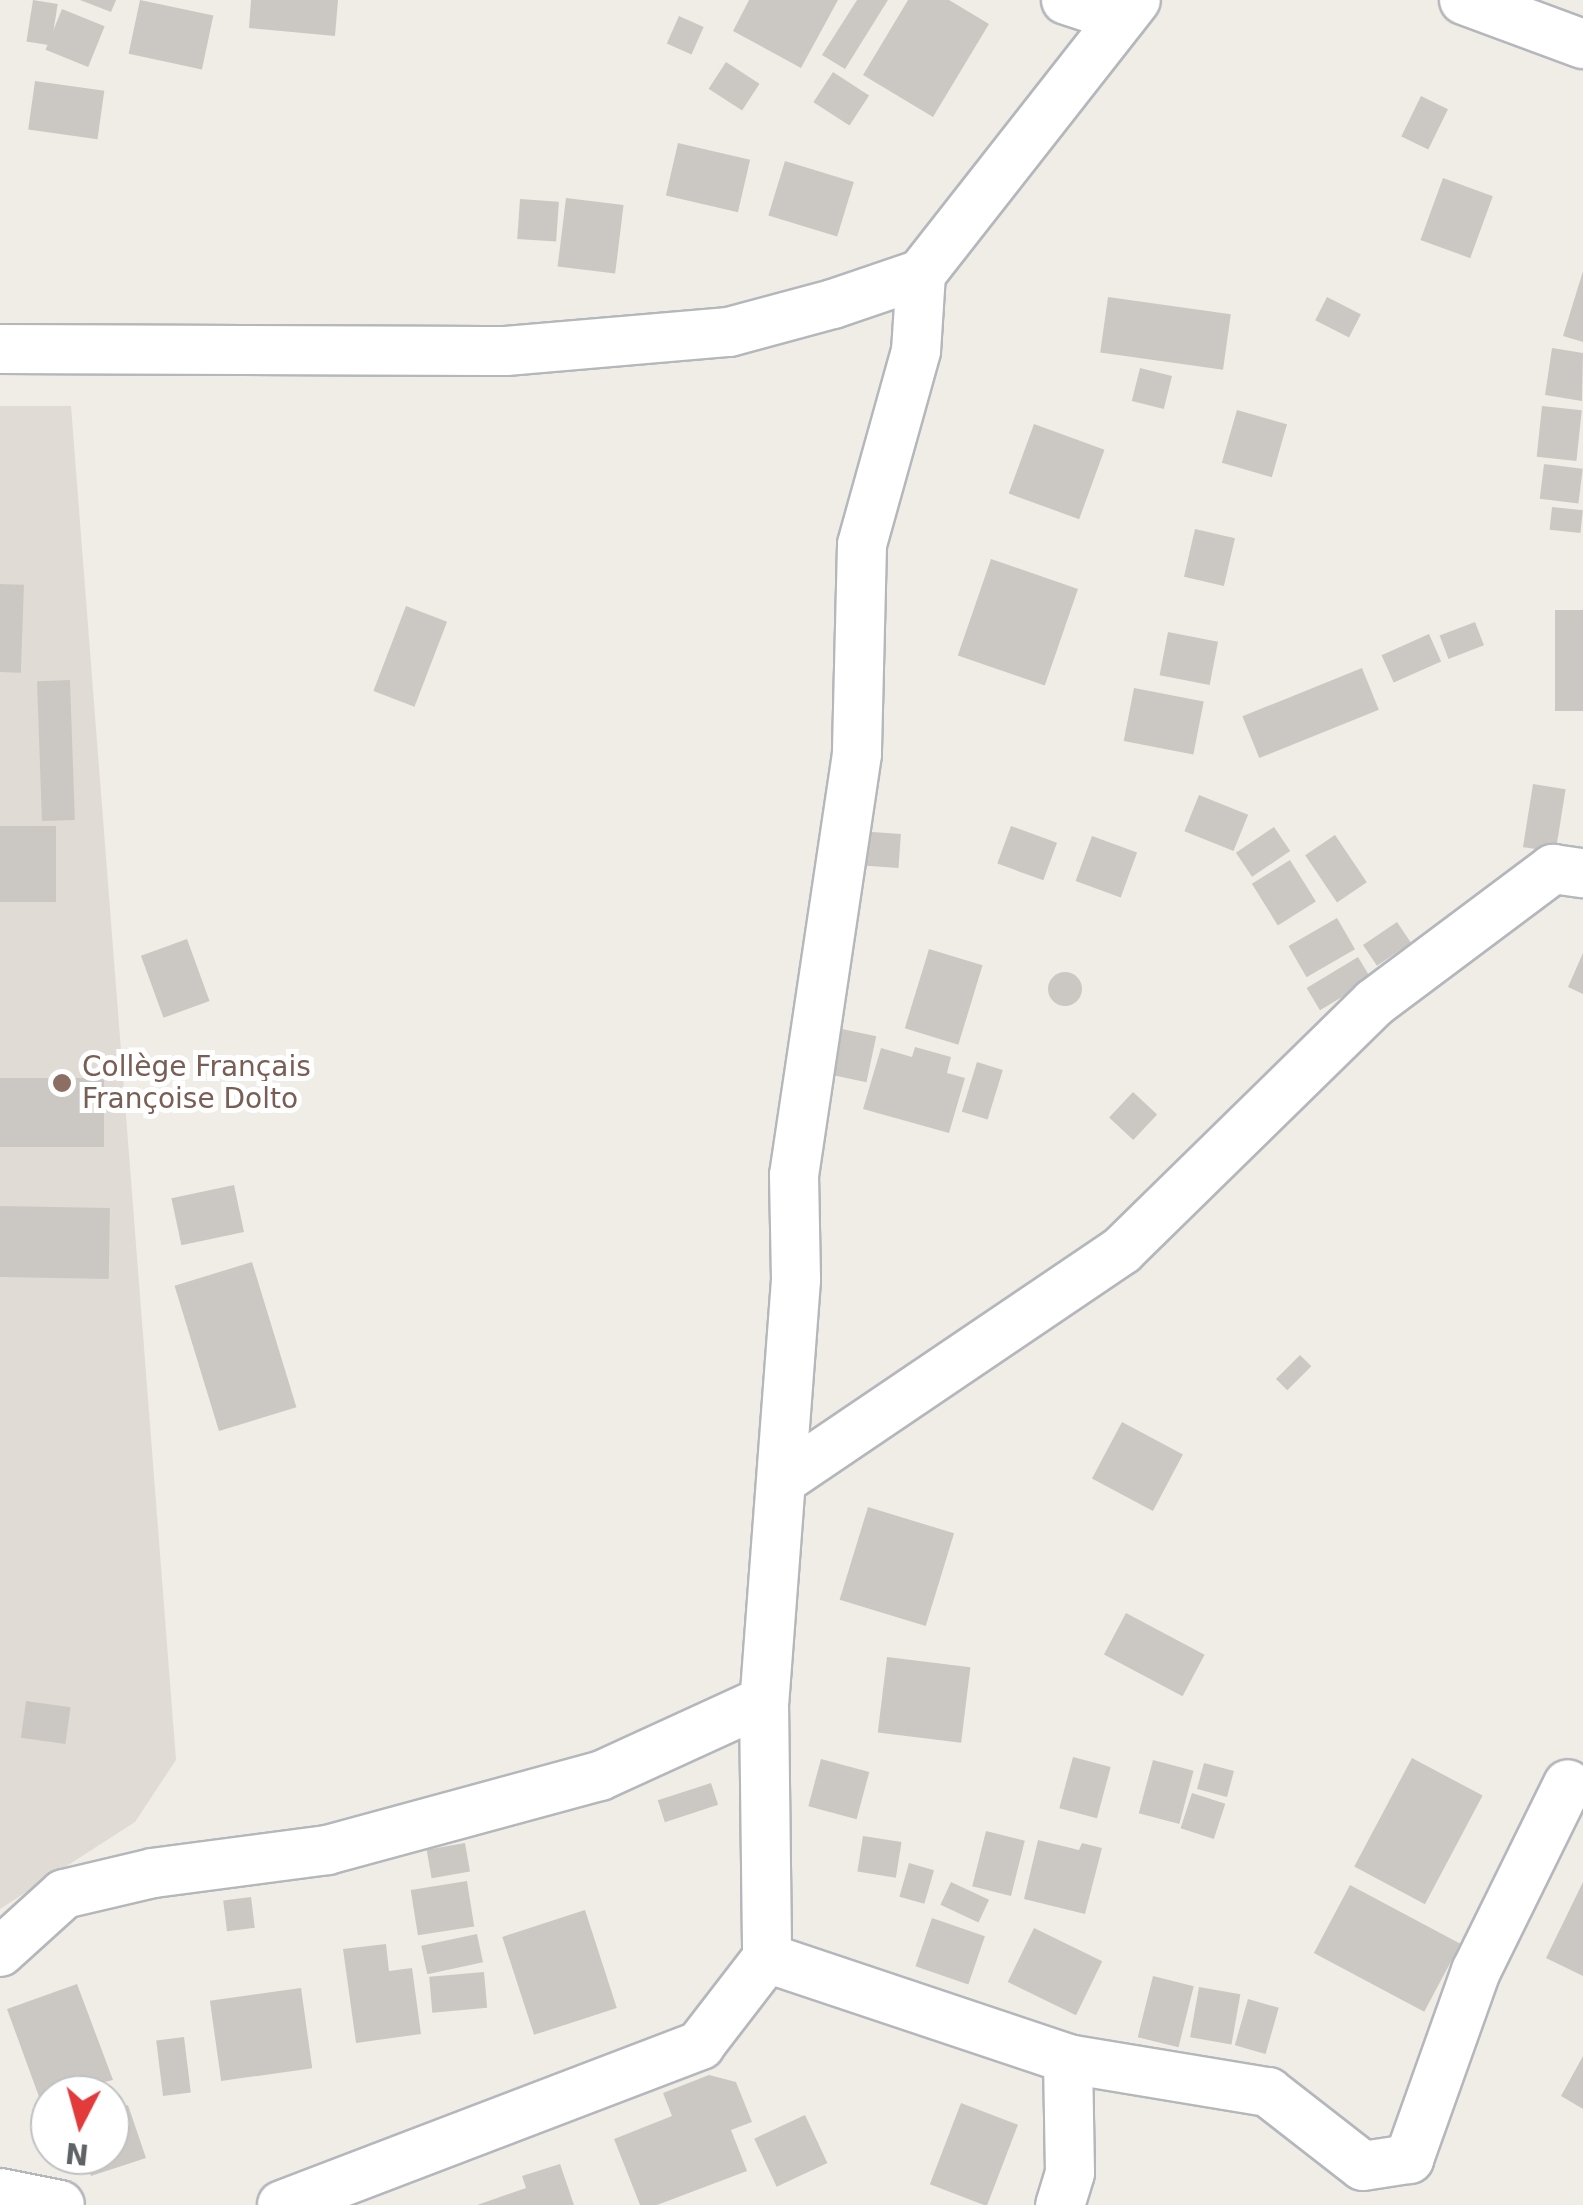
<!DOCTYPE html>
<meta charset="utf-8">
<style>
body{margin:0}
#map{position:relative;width:1583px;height:2205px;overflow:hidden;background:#f0ede7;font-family:"DejaVu Sans",sans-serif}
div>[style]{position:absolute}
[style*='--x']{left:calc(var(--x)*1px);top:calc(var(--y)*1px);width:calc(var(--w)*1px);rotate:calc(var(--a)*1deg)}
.education>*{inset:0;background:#e0dcd5}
.building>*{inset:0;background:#cbc8c3;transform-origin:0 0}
.round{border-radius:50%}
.roads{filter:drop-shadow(2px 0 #b4b7bb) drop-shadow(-2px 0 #b4b7bb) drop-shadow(0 2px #b4b7bb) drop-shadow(0 -2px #b4b7bb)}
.minor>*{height:48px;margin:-24px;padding:0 24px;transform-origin:24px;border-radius:24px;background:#fff}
.dots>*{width:28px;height:28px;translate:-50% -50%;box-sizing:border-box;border:5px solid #fff;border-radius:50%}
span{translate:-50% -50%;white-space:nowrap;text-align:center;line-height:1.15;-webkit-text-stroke:10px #fff;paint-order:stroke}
.education-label{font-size:28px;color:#785e54}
.left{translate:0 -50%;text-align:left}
.north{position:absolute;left:30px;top:2075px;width:100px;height:100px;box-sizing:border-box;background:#fff;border:2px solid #bfc1c2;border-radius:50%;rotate:186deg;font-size:28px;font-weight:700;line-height:40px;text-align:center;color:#5e6366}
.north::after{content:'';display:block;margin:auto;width:35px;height:45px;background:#e33a3c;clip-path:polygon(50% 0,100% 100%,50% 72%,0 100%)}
</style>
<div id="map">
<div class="education">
<i style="clip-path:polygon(0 406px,71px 406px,176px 1760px,135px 1822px,0 1909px)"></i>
</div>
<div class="building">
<i style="left:33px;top:0;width:25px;height:42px;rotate:9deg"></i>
<i style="clip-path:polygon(80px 0,116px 0,111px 12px)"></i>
<i style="left:140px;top:0;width:75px;height:55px;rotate:12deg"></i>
<i style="clip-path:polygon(251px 0,338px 0,335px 36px,249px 28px)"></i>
<i style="clip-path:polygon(749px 0,838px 0,801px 68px,733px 31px)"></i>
<i style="clip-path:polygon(857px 0,888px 0,845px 69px,822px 55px)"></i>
<i style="clip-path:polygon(908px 0,949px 0,989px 24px,933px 117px,863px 75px)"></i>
<i style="left:62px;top:9px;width:46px;height:44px;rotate:22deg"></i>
<i style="left:679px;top:16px;width:27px;height:30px;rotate:24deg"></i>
<i style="left:726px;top:62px;width:40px;height:32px;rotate:33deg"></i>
<i style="left:833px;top:72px;width:43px;height:36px;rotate:33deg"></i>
<i style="left:35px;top:81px;width:70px;height:49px;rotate:8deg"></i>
<i style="left:1421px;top:96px;width:30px;height:45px;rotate:26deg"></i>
<i style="left:678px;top:143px;width:74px;height:54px;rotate:13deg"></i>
<i style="left:785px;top:161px;width:72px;height:57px;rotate:17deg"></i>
<i style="left:1443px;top:178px;width:53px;height:66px;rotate:20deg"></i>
<i style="left:566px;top:198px;width:58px;height:69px;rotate:7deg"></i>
<i style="left:520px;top:199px;width:39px;height:40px;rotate:4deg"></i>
<i style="clip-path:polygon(1583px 271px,1583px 342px,1563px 336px)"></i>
<i style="left:1108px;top:297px;width:124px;height:56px;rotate:8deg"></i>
<i style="left:1327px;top:297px;width:38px;height:26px;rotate:27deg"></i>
<i style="clip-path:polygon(1552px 348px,1583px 353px,1582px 401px,1545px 395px)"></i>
<i style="left:1140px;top:368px;width:33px;height:34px;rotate:14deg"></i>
<i style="left:1542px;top:406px;width:40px;height:51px;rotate:6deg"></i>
<i style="left:1237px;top:410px;width:52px;height:55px;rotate:16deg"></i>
<i style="left:1034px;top:424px;width:75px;height:74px;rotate:20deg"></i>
<i style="left:1544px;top:464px;width:39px;height:35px;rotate:7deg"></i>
<i style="left:1552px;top:507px;width:31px;height:23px;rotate:6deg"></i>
<i style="left:1195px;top:529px;width:41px;height:49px;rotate:13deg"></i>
<i style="left:991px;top:559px;width:92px;height:102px;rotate:19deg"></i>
<i style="left:0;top:584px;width:24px;height:88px;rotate:2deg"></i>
<i style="left:406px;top:606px;width:44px;height:91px;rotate:21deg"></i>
<i style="left:1555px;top:610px;width:28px;height:101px"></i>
<i style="left:1475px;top:622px;width:25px;height:38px;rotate:69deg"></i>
<i style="left:1168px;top:632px;width:51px;height:44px;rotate:11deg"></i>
<i style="left:1429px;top:634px;width:30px;height:52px;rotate:66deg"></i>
<i style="left:1362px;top:668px;width:45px;height:129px;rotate:68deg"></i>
<i style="left:70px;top:680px;width:140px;height:33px;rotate:88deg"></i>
<i style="left:1134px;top:688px;width:71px;height:54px;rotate:11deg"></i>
<i style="left:1533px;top:784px;width:33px;height:64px;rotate:9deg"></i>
<i style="left:1199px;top:795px;width:53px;height:39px;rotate:22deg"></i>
<i style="left:0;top:826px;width:56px;height:76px"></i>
<i style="left:1011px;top:826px;width:49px;height:40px;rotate:20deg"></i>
<i style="left:1274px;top:827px;width:29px;height:46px;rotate:56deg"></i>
<i style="left:858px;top:831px;width:43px;height:34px;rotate:4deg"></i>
<i style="left:1335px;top:835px;width:57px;height:36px;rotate:56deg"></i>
<i style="left:1092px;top:836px;width:48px;height:48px;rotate:20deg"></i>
<i style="left:1290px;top:860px;width:49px;height:45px;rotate:58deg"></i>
<i style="left:1337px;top:918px;width:36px;height:56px;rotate:60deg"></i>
<i style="left:1397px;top:922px;width:25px;height:41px;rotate:56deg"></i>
<i style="left:187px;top:939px;width:66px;height:49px;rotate:70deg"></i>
<i style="left:929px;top:949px;width:56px;height:83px;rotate:17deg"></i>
<i style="clip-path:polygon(1583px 953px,1583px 994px,1568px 987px)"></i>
<i style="left:1358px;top:957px;width:26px;height:60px;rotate:59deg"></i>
<i class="round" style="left:1048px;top:972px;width:34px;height:34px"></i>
<i style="left:842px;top:1029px;width:35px;height:47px;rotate:12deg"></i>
<i style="clip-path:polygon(915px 1047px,951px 1057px,947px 1073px,965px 1078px,949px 1133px,863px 1109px,881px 1048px,912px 1057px)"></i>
<i style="left:977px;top:1062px;width:27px;height:52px;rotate:17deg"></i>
<i style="left:0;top:1078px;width:104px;height:69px"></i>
<i style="left:1133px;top:1092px;width:33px;height:35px;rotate:43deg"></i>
<i style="left:234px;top:1185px;width:48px;height:64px;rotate:78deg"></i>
<i style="left:0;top:1206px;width:110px;height:71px;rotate:1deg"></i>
<i style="left:252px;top:1262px;width:152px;height:81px;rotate:73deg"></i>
<i style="left:1300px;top:1355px;width:16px;height:34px;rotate:45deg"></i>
<i style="left:1122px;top:1422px;width:69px;height:64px;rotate:28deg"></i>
<i style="left:868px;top:1507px;width:90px;height:97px;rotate:17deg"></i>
<i style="left:1126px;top:1613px;width:89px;height:47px;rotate:28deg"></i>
<i style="left:887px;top:1657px;width:84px;height:76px;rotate:7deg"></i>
<i style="left:26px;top:1701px;width:45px;height:37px;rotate:8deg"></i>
<i style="left:1073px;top:1757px;width:39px;height:53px;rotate:15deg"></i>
<i style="left:1412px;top:1758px;width:80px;height:123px;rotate:28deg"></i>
<i style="left:821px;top:1759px;width:50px;height:49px;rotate:15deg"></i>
<i style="left:1153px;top:1760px;width:42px;height:55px;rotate:15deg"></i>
<i style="left:1204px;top:1763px;width:31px;height:27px;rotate:15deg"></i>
<i style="left:711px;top:1783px;width:23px;height:56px;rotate:72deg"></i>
<i style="left:1192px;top:1793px;width:35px;height:37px;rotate:18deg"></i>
<i style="left:986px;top:1831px;width:40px;height:57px;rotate:14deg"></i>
<i style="left:863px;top:1836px;width:39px;height:36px;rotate:9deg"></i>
<i style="clip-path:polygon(1038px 1840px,1079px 1850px,1082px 1843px,1102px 1848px,1085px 1914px,1024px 1899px)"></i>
<i style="left:465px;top:1843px;width:29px;height:39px;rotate:80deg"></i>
<i style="left:909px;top:1863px;width:26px;height:35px;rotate:16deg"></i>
<i style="left:467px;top:1881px;width:46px;height:57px;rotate:81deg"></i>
<i style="left:951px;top:1882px;width:42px;height:25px;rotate:25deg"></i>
<i style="clip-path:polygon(1583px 1882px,1583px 1976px,1546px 1958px)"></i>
<i style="left:1350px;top:1885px;width:125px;height:77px;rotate:28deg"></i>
<i style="left:251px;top:1897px;width:31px;height:28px;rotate:83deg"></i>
<i style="left:585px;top:1910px;width:103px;height:87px;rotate:72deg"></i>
<i style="left:932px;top:1918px;width:56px;height:51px;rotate:19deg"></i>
<i style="left:1034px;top:1928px;width:76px;height:60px;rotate:26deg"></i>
<i style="left:477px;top:1934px;width:29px;height:57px;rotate:78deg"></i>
<i style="clip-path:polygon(386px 1944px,389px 1971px,412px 1968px,421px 2034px,356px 2043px,343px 1949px)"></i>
<i style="left:484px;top:1972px;width:36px;height:55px;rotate:85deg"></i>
<i style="left:1153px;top:1976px;width:42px;height:63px;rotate:14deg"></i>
<i style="clip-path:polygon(77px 1984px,113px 2080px,50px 2095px,42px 2105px,7px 2009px)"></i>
<i style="left:1199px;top:1987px;width:42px;height:51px;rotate:10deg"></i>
<i style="left:301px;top:1988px;width:81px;height:92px;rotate:82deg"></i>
<i style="left:1248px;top:1999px;width:32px;height:48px;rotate:16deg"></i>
<i style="left:184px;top:2037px;width:56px;height:28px;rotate:83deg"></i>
<i style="clip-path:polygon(1583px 2056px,1583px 2109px,1561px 2096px)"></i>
<i style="clip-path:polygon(709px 2075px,736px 2082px,752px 2122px,731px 2130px,747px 2171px,657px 2205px,640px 2205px,614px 2139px,672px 2116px,663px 2093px)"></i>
<i style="left:961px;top:2103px;width:61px;height:87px;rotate:21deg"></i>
<i style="clip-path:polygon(128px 2105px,146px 2158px,91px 2176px,83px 2155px,110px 2155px,110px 2111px)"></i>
<i style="left:805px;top:2115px;width:53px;height:56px;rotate:65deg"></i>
<i style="clip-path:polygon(560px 2164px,574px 2205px,477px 2205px,526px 2188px,522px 2176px)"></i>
</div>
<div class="roads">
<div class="minor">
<i style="--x:1066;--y:0;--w:58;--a:18.1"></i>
<i style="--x:1464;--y:0;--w:127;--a:20.3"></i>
<i style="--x:921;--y:274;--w:77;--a:93.7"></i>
<i style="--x:916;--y:351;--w:201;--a:105.6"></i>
<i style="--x:862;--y:545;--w:209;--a:91.4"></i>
<i style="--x:857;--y:754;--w:426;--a:98.5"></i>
<i style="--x:794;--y:1175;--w:105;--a:88.9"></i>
<i style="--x:796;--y:1280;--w:422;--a:94.3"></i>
<i style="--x:764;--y:1701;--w:257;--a:89.3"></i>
<i style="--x:767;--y:1958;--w:317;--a:18.5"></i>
<i style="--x:1068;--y:2059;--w:114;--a:89"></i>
<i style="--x:1070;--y:2173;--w:34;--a:107"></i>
<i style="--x:0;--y:349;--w:506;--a:0.23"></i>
<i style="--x:506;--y:351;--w:224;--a:-4.9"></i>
<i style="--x:729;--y:332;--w:108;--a:-15.1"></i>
<i style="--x:833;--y:304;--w:93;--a:-18.8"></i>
<i style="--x:921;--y:274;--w:348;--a:-51.9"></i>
<i style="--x:784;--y:1479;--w:408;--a:-34.1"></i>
<i style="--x:1122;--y:1250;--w:353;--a:-44.4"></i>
<i style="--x:1374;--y:1003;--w:224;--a:-36.8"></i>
<i style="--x:1553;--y:869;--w:30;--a:8"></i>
<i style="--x:0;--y:1952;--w:86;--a:-42.2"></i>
<i style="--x:64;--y:1894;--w:91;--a:-13.3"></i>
<i style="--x:153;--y:1873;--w:176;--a:-7.5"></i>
<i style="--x:327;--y:1850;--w:283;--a:-15.2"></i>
<i style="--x:600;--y:1776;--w:180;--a:-24.6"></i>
<i style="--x:1068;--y:2059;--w:203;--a:9.4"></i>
<i style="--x:1268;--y:2092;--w:120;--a:37.9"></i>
<i style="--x:1363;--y:2166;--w:47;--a:-8.7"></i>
<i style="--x:1409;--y:2159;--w:200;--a:-70.4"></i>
<i style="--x:1476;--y:1971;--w:208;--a:-63.8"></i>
<i style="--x:0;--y:2193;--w:61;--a:11.3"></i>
<i style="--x:282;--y:2205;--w:448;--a:-20.9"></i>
<i style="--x:700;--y:2045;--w:110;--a:-52.4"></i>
</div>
</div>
<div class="dots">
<i style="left:62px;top:1083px;background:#8d6e63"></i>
</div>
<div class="education-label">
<span class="left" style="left:82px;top:1083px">Collège Français<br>Françoise Dolto</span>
</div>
<div class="north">N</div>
</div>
